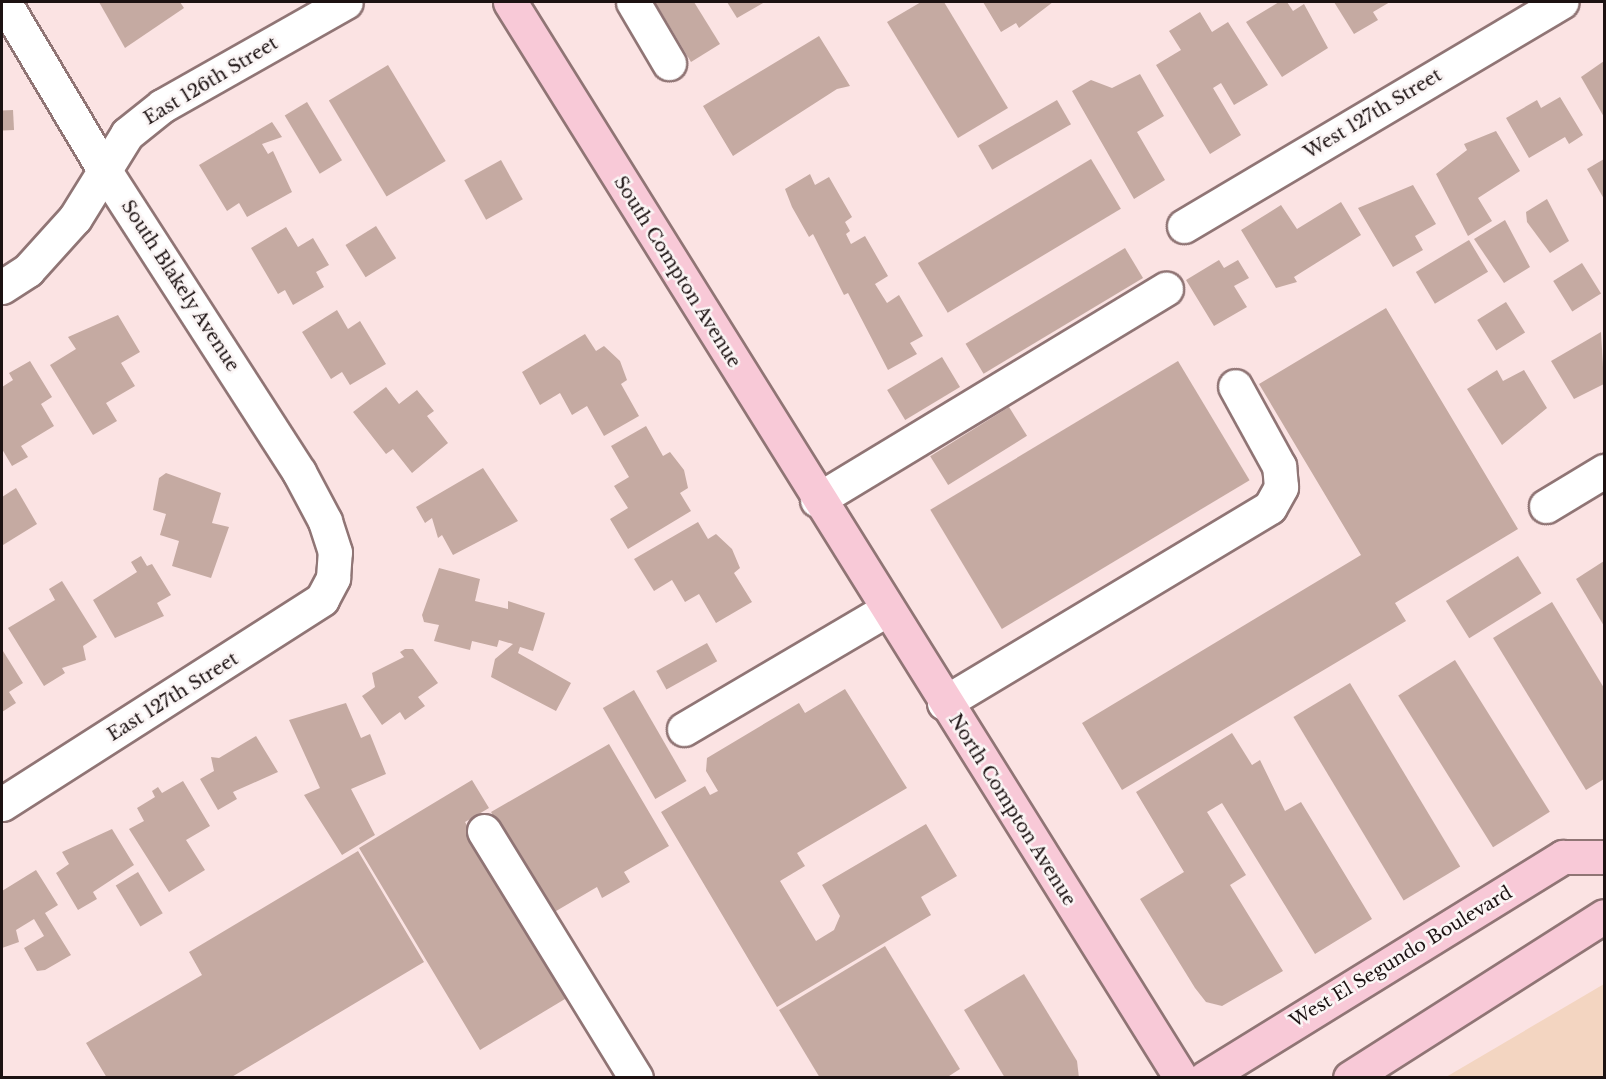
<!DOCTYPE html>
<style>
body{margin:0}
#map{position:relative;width:1606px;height:1079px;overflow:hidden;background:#fbe3e3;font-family:"Libre Baskerville",serif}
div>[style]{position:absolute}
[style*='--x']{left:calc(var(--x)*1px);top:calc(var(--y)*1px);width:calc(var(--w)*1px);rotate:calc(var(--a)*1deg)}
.green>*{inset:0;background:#f3d5c1}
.building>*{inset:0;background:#c5aaa2;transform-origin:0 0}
.roads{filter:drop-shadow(2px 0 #907575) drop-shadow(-2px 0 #907575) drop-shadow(0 2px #907575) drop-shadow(0 -2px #907575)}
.minor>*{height:33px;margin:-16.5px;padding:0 16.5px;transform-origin:16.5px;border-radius:16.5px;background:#fff}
.major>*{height:33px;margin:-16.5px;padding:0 16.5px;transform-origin:16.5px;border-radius:16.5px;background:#f8c9d7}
span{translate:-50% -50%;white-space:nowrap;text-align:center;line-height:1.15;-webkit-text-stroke:5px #fbf5f5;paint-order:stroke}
.street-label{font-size:18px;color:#1c1212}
.frame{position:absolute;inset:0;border:3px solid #1c1212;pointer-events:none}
</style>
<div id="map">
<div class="green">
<i style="clip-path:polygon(1604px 984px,1604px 1077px,1446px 1077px)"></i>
</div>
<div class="building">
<i style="clip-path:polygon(99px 2px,180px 2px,184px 8px,125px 48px)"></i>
<i style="clip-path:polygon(655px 2px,694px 2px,720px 44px,691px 62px)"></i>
<i style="clip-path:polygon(727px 2px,765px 2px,737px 18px)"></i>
<i style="clip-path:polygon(921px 2px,944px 2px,1008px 108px,958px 138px,887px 22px)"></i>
<i style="clip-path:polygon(983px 2px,1053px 2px,1019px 28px,1016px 23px,1001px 32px)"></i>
<i style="clip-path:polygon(1279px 2px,1287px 2px,1293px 11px,1304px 4px,1328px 48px,1282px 77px,1246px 22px)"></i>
<i style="clip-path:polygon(1334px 2px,1390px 2px,1373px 12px,1378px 20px,1354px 34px)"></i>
<i style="clip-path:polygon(1200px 12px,1212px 32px,1228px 22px,1268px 85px,1234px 105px,1221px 83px,1213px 88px,1241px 135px,1210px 154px,1156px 65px,1181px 50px,1169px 31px)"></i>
<i style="clip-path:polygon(819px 36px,850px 86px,837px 89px,733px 156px,703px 106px)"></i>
<i style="clip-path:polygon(1604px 61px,1604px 117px,1581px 77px)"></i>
<i style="left:388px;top:65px;width:112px;height:69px;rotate:59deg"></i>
<i style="clip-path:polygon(1140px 74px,1164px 116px,1137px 132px,1165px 180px,1134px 199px,1072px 91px,1091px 80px,1112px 88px)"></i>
<i style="clip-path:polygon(1560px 97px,1583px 135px,1569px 144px,1565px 137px,1529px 158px,1506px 118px,1537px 100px,1541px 108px)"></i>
<i style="left:1057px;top:100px;width:28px;height:91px;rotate:60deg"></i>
<i style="left:307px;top:102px;width:68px;height:26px;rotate:59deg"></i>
<i style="left:13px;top:110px;width:20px;height:11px;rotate:87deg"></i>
<i style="clip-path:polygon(272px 122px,282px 137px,262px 144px,268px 154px,273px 151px,292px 192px,247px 217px,239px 203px,227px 211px,199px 165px)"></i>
<i style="clip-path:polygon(1496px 131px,1520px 171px,1478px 198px,1492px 221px,1468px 236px,1436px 174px,1467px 150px,1464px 144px)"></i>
<i style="left:1091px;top:159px;width:58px;height:202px;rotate:59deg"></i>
<i style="clip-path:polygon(1604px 159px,1604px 199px,1587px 169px)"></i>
<i style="left:501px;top:160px;width:45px;height:42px;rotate:61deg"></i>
<i style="clip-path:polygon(810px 174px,815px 185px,829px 177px,852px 217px,845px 222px,850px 231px,846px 234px,851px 244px,865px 236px,888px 276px,875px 284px,887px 303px,899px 295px,923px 336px,910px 343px,917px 354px,888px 370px,848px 293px,844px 295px,813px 234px,809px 237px,792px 207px,785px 189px)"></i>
<i style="clip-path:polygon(1413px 185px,1436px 224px,1415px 236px,1423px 250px,1393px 267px,1358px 208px)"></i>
<i style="clip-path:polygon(1547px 199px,1569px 241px,1550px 253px,1527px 222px,1526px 212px)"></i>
<i style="clip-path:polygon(1341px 202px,1361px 235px,1294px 277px,1297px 282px,1276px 288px,1241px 230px,1281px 205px,1297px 229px)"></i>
<i style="clip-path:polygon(1505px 220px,1530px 267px,1504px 283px,1474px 239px)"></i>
<i style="left:376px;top:226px;width:38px;height:36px;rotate:58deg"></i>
<i style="clip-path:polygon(286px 227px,298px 247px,313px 238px,329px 265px,316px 272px,324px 287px,293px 305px,285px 290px,278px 294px,251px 248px)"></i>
<i style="left:1469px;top:240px;width:37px;height:62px;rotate:59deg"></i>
<i style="left:1125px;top:248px;width:35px;height:186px;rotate:59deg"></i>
<i style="clip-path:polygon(1219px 260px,1224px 268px,1238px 260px,1249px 278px,1234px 286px,1247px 307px,1214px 326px,1186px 280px)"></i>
<i style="left:1582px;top:263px;width:36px;height:34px;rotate:58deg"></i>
<i style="left:1506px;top:302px;width:36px;height:34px;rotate:58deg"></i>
<i style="clip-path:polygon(1386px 308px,1518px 529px,1395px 603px,1406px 621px,1122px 790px,1082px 723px,1361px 555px,1259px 384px)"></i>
<i style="clip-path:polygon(337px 310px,348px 329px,360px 321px,386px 364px,350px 385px,342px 372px,331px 379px,302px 332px)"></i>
<i style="clip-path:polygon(118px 315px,140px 352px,121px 363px,135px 386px,106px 403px,117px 421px,93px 435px,50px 365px,76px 349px,68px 337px)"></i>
<i style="clip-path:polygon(1601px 332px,1604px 384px,1574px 399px,1551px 361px)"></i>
<i style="clip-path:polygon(585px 334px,596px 351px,604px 346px,620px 361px,627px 380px,621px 384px,639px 416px,604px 436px,587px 406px,572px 415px,560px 393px,540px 405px,522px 372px)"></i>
<i style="left:942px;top:357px;width:35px;height:64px;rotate:59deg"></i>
<i style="clip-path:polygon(30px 361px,52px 397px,41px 404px,54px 426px,21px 446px,28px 457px,12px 466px,2px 449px,2px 387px,13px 380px,9px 373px)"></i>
<i style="left:1178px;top:361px;width:139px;height:289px;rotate:59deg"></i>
<i style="clip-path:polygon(1497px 370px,1503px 381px,1524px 370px,1547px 408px,1502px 445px,1467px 389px)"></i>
<i style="clip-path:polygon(386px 387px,399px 404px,417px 390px,434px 411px,427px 416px,448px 443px,412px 473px,393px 449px,386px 454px,353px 412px)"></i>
<i style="left:1009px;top:407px;width:34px;height:93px;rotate:58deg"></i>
<i style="clip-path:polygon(646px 426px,663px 456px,670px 452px,684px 470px,688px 488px,680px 493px,691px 511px,628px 549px,610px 519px,628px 508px,614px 486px,629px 477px,611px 446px)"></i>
<i style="clip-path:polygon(483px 468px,518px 521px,453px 555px,442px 535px,438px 538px,432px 518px,425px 523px,416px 507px)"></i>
<i style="clip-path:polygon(166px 473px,221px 493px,212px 523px,229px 527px,211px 578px,172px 566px,179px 541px,160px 535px,166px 514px,153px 510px,159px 478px)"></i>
<i style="clip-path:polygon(16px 488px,37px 524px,3px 545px,2px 497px)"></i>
<i style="clip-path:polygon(698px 522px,708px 539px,716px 534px,732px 549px,740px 568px,734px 573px,752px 602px,716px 623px,699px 594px,685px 602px,672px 580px,654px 591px,634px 559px)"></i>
<i style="clip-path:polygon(141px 556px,147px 566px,152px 564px,171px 595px,157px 603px,164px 616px,115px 638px,93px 600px,137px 572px,131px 562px)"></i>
<i style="left:1518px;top:556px;width:44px;height:85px;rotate:58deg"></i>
<i style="clip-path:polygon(1604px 561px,1604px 626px,1576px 579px)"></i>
<i style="clip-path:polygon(439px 568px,480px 579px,475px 601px,508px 609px,508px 601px,545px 613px,533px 651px,520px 647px,518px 653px,571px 683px,556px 711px,491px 677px,495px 659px,513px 644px,499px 640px,497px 647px,472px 641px,470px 650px,434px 641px,439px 625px,424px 622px,422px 615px)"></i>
<i style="clip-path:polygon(62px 581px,97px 637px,83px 646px,86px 660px,62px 668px,65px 673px,44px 686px,8px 628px,55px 600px,49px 589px)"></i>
<i style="clip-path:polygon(1552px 602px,1604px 688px,1604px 779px,1586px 790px,1493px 638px)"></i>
<i style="left:707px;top:643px;width:21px;height:58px;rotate:61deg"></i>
<i style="clip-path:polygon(405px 649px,413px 649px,438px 683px,418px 697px,425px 706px,405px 720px,400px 712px,382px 725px,362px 696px,375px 687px,372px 673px,404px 657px,400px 652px)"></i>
<i style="clip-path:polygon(3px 651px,23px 683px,9px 692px,16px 703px,2px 712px)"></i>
<i style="left:1455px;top:660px;width:179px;height:67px;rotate:58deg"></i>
<i style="left:1350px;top:683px;width:214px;height:66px;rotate:59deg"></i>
<i style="clip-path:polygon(845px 689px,907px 788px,797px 853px,805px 866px,780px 881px,816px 941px,834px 930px,840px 916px,822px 885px,926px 824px,957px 876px,921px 897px,931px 915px,777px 1007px,661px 812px,705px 786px,710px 795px,718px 791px,706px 771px,707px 758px,799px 703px,805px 713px)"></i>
<i style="left:634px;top:690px;width:105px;height:36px;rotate:60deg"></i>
<i style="clip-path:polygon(346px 703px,361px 738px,370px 734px,386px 774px,351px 789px,375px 835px,342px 855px,304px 795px,320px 788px,289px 720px)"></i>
<i style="clip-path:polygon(1232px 733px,1252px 765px,1260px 760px,1285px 811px,1301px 802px,1372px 919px,1315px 954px,1222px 803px,1207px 812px,1246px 875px,1230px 885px,1283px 971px,1222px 1006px,1206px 1002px,1195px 988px,1140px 899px,1184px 872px,1136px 792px)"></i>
<i style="clip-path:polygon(256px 736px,278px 772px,233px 792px,237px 799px,218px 810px,200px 779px,214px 771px,211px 757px,219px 758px)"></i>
<i style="clip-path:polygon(609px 744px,669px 846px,624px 872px,630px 882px,602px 898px,597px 887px,551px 914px,491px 812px)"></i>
<i style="clip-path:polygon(472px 780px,489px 808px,465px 822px,570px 996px,480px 1050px,359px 848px)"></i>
<i style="clip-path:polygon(183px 781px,210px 826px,186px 840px,205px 870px,169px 892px,129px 829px,144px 821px,137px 808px,155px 797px,152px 791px,158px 787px,162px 793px)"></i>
<i style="clip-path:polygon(112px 829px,134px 865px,93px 892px,97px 899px,78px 910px,56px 873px,69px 864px,62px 852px)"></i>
<i style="clip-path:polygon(358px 851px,424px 962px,230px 1078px,107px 1078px,86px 1043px,202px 975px,189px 952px)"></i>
<i style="clip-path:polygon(36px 870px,58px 905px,45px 913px,71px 955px,45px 970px,37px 971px,24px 948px,44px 936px,34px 919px,16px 930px,19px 942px,2px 948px,2px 891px)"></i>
<i style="left:138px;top:872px;width:48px;height:26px;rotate:59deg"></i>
<i style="clip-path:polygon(885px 946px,960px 1069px,946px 1078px,820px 1078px,779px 1010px)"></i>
<i style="clip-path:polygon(1024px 974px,1077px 1061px,1079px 1078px,1005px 1078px,964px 1010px)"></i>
</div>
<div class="roads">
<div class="minor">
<i style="--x:633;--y:2;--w:71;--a:59.5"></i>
<i style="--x:1184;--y:226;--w:439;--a:-30.7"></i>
<i style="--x:2;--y:287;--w:31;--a:-33"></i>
<i style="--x:28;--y:270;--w:70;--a:-47.9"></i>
<i style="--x:75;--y:218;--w:99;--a:-58.2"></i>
<i style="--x:127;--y:134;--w:45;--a:-38.7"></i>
<i style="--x:162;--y:106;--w:211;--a:-29.5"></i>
<i style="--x:817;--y:500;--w:408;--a:-31.2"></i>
<i style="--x:1546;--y:506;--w:68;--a:-31.1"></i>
<i style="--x:944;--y:703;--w:380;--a:-31"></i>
<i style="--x:1270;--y:507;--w:23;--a:-61"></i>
<i style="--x:1281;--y:487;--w:21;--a:-95"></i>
<i style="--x:1279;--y:466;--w:91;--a:-118.8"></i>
<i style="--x:684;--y:729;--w:234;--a:-30.5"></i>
<i style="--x:2;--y:804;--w:380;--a:-32.6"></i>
<i style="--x:322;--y:599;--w:24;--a:-62"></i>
<i style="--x:333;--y:578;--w:26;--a:-86"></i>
<i style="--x:335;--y:552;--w:33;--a:-108"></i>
<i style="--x:325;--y:521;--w:55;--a:-118"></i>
<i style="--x:299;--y:472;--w:362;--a:-122.8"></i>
<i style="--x:103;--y:168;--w:193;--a:-120.8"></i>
<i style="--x:484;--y:831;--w:290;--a:58.4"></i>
</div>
<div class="major">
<i style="--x:510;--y:2;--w:1268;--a:58.05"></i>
<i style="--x:1205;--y:1078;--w:421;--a:-31.7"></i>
<i style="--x:1563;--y:857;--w:41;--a:0"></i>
<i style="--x:1350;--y:1078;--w:301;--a:-32.5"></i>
</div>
</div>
<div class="street-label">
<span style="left:211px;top:81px;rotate:-31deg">East 126th Street</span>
<span style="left:1373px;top:114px;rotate:-31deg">West 127th Street</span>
<span style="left:677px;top:272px;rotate:58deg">South Compton Avenue</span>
<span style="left:180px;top:286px;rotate:57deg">South Blakely Avenue</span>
<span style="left:173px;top:697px;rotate:-32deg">East 127th Street</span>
<span style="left:1012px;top:810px;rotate:58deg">North Compton Avenue</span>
<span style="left:1401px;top:957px;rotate:-31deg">West El Segundo Boulevard</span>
</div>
<div class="frame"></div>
</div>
